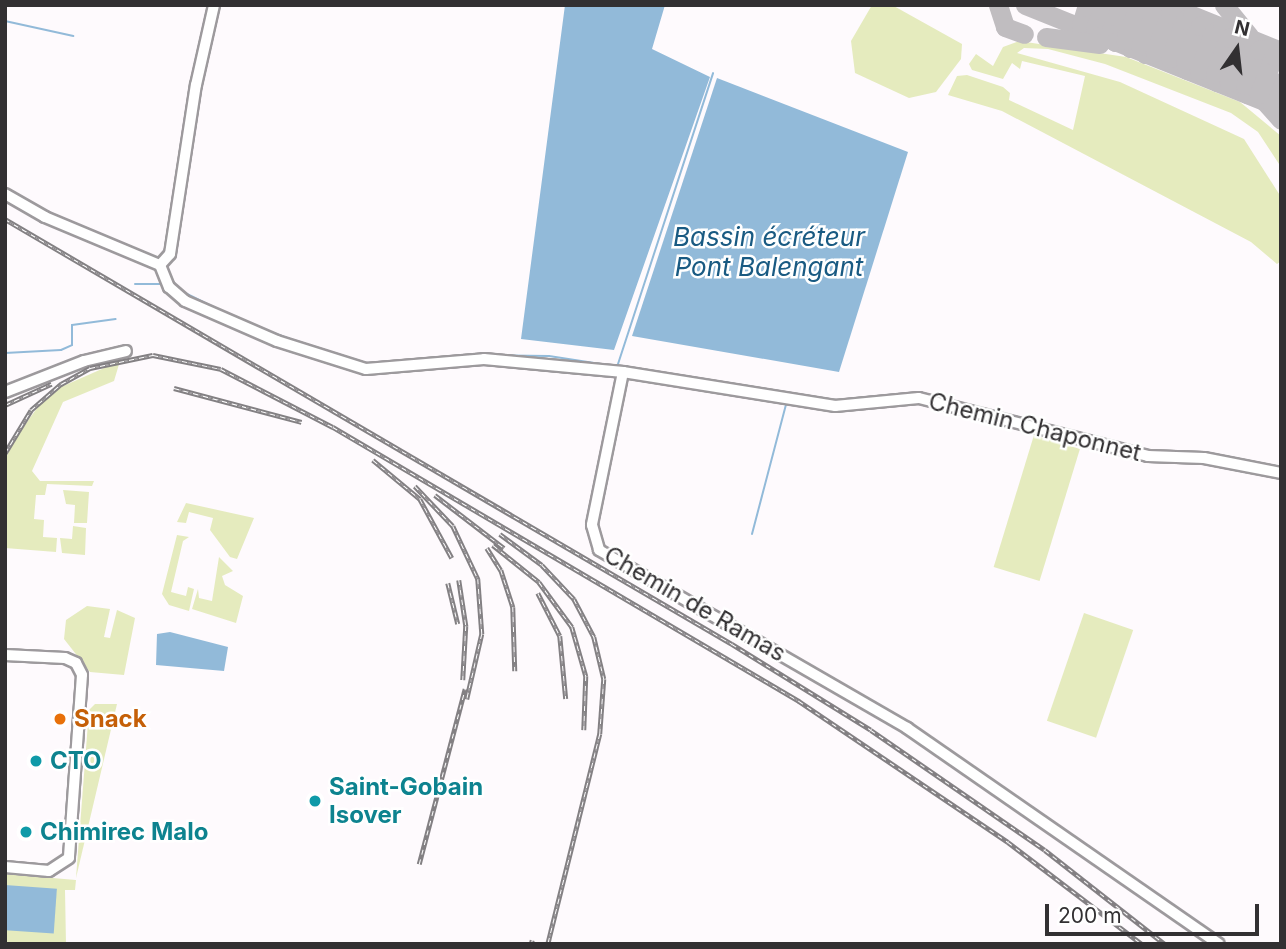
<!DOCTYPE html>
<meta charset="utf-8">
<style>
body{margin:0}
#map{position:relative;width:1286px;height:949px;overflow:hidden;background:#fefafd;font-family:Inter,sans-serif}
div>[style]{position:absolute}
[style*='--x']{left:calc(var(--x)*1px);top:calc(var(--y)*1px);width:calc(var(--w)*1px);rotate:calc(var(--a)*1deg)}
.green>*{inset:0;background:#e5ebbe;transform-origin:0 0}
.water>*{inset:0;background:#92bad9;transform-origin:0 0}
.stream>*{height:2px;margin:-1px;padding:0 1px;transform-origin:1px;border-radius:1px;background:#92bad9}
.taxiway>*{height:19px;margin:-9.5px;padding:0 9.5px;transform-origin:9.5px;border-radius:9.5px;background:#c0bdc0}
.roads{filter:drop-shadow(2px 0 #9d9a9d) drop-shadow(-2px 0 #9d9a9d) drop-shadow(0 2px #9d9a9d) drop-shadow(0 -2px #9d9a9d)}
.minor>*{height:10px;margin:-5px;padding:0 5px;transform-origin:5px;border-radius:5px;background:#fff}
.rail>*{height:4.5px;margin-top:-2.25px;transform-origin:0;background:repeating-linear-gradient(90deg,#fff 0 5px,#838083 0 10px);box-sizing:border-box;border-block:2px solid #838083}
.dots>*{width:19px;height:19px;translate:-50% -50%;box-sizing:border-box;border:4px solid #fff;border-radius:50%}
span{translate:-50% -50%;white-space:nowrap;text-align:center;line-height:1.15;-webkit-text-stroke:5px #fff;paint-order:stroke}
.street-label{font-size:24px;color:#323032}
.food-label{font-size:24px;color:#c56008;font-weight:700}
.left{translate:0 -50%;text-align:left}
.culture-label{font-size:24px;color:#0d838f;font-weight:700}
.water-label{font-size:26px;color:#195a82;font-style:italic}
.frame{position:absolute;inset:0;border:7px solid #323032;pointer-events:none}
.north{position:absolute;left:1202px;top:14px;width:70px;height:70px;-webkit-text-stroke:5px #fff;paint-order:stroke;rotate:14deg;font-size:19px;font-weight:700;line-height:28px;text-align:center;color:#323032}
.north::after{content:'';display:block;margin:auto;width:24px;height:32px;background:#323032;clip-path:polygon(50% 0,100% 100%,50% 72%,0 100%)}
.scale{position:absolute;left:1045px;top:904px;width:214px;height:32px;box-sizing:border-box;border:4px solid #323032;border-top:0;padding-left:9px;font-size:21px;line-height:24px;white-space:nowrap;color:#323032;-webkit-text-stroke:5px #fff;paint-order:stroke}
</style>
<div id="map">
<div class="green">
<i style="clip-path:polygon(872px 5px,892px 5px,962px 44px,961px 59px,936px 92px,909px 98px,855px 73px,851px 41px)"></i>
<i style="clip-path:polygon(1019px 41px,1126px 57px,1240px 102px,1281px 136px,1281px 167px,1258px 132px,1231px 113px,1105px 64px,1048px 49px,1024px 48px,1017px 53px,1120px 82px,1244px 139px,1281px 197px,1281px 261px,1277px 264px,1251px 242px,1002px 111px,948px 95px,957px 76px,967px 75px,1003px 87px,1010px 93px,1009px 100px,1073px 130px,1085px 76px,1022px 61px,1020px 69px,1012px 63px,1003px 79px,972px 70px,969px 64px,976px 54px,993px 66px,1003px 47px)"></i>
<i style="clip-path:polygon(120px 361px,114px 381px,63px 402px,32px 471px,40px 481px,94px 481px,92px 486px,47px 484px,45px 495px,36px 495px,34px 519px,44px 520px,43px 537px,57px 538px,56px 552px,5px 548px,5px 460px,14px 440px,40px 404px,61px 387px)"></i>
<i style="left:1034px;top:435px;width:48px;height:138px;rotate:17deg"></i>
<i style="clip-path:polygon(63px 490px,89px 492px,87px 523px,74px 523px,75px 505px,66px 504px)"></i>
<i style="clip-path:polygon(186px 503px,254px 518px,237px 559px,230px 557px,210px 530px,213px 518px,189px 512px,186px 523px,177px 522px)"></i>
<i style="clip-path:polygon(73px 526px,86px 528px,85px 555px,62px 553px,60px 538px,72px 539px)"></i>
<i style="clip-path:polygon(177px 535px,189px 537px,183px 541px,171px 592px,186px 596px,188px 587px,194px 589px,189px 611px,169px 605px,162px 594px)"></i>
<i style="clip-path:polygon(219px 557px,233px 571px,222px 576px,225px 585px,243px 596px,236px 623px,192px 609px,198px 589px,199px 598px,212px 601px)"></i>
<i style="clip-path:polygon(87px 606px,110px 609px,104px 637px,110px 638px,117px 610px,135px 618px,124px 675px,90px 672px,64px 639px,66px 620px)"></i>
<i style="left:1084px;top:613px;width:52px;height:114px;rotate:19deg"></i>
<i style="clip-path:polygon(95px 704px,117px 704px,76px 878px,89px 710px)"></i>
<i style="clip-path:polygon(5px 874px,76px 880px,75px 890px,65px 890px,66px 944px,5px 944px)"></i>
</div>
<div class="water">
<i style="clip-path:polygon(565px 5px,665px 5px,652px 49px,710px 77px,614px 350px,521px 339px)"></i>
<i style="clip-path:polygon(717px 78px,908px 152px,839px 372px,632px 336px)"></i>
<i style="clip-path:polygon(170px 632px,228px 647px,224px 671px,156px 665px,157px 634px)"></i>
<i style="left:5px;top:885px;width:52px;height:45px;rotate:4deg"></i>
</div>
<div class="stream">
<i style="--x:5;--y:21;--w:70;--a:12.4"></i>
<i style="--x:192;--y:79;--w:47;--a:-77.7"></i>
<i style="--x:168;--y:229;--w:90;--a:-81.1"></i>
<i style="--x:135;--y:284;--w:27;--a:0"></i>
<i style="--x:181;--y:291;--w:57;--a:26.1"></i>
<i style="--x:260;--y:328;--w:64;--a:20.1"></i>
<i style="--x:5;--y:353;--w:56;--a:-3.1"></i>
<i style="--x:61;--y:350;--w:12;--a:-24"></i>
<i style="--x:72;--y:345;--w:20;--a:-90"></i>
<i style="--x:72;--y:325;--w:44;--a:-7.8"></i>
<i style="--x:470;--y:355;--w:79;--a:0.7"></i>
<i style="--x:549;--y:356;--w:217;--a:8.8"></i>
<i style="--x:618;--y:364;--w:306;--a:-71.9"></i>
<i style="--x:752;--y:534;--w:134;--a:-75.3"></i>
</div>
<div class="taxiway">
<i style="--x:998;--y:5;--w:23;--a:72"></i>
<i style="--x:1005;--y:27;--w:20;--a:20"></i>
<i style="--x:1025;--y:5;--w:258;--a:21.9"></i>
<i style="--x:1264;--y:101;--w:25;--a:48"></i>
<i style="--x:1087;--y:5;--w:21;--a:107"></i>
<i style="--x:1081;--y:25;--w:11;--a:27"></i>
<i style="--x:1104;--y:5;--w:25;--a:111"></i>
<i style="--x:1095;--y:28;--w:9;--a:58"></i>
<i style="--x:1100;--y:36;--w:7;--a:-8"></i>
<i style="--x:1121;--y:5;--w:31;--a:111"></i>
<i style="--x:1110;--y:34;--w:9;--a:58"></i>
<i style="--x:1115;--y:42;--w:7;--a:-8"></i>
<i style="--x:1167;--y:5;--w:123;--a:22"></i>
<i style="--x:1224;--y:5;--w:40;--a:51"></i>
<i style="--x:1046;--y:37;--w:54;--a:7.4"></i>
<i style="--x:1137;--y:47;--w:7;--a:172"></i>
<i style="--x:1130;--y:48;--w:9;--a:-122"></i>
<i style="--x:1125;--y:40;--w:38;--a:-68"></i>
<i style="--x:1152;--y:53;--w:7;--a:172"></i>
<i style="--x:1145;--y:54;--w:9;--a:-122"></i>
<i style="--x:1140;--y:46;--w:45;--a:-66.3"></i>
<i style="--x:1166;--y:60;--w:14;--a:-144"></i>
<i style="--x:1155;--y:52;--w:41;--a:-68.5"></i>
<i style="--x:1170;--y:14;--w:8;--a:-30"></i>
<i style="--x:1177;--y:10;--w:9;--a:32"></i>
<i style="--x:1180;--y:66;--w:13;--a:-141"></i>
<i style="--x:1170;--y:58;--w:41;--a:-68.5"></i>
<i style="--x:1185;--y:20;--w:8;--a:-30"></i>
<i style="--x:1192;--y:16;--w:9;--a:36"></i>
<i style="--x:1195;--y:72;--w:8;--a:-166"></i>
<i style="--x:1187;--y:70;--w:9;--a:-103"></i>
<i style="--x:1185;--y:61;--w:38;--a:-67"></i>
<i style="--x:1200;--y:26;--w:13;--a:-9"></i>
<i style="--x:1210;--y:78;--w:14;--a:-144"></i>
<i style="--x:1199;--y:70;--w:41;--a:-68.5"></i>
<i style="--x:1214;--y:32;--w:9;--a:-27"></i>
<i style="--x:1222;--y:28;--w:9;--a:36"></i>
<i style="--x:1281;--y:82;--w:19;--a:111"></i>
<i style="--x:1274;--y:100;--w:11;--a:49"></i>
<i style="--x:1225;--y:84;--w:8;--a:-166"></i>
<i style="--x:1217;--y:82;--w:8;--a:-104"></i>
<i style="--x:1215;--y:74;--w:39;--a:-69"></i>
<i style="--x:1229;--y:38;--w:13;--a:-9"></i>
<i style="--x:1240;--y:90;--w:14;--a:-144"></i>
<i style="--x:1229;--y:82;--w:41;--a:-68.5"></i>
<i style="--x:1244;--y:44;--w:8;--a:-30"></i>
<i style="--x:1251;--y:40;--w:9;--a:32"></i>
<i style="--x:1255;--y:96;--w:8;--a:-166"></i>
<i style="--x:1247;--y:94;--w:9;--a:-103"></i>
<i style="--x:1245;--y:85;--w:38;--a:-68"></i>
<i style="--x:1259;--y:50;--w:13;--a:-9"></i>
<i style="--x:1270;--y:102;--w:14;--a:-144"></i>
<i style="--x:1259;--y:94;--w:41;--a:-68.5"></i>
<i style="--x:1274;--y:56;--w:8;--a:-30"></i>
</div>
<div class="roads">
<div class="minor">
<i style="--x:5;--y:194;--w:46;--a:29.9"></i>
<i style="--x:45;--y:217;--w:125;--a:22.7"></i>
<i style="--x:160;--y:265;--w:24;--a:68"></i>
<i style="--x:169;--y:287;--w:21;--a:41"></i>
<i style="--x:185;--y:301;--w:100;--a:23.5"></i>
<i style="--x:277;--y:341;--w:93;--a:17.5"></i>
<i style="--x:366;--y:369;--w:118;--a:-4.8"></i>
<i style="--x:484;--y:359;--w:140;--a:5.3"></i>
<i style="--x:623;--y:372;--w:156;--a:101.5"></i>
<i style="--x:592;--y:525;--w:26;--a:74"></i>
<i style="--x:599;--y:550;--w:356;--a:30"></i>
<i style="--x:907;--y:728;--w:379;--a:34.7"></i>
<i style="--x:160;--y:265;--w:15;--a:-48"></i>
<i style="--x:170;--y:254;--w:171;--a:-81.3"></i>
<i style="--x:196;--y:85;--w:82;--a:-77.3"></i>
<i style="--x:623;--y:372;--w:215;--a:9.1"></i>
<i style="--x:835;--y:406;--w:84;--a:-5.4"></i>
<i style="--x:919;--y:398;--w:236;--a:14.2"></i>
<i style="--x:1148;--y:456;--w:56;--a:2"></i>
<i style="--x:1204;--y:458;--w:78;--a:11"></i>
<i style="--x:5;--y:392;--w:85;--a:-21.4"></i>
<i style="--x:84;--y:361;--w:43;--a:-13.4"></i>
<i style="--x:5;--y:655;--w:60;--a:2.9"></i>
<i style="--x:65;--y:658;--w:12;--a:24"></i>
<i style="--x:76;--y:663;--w:13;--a:63"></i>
<i style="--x:82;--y:675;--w:183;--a:94.1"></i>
<i style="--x:69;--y:858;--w:24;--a:147"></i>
<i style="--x:49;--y:871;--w:44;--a:-174.8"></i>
</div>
</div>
<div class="rail">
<i style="--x:5;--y:219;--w:842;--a:30.31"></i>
<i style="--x:732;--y:644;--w:163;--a:31.7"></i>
<i style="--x:871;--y:730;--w:211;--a:34.6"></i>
<i style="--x:1045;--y:850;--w:152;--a:38.1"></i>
<i style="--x:174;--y:388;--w:132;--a:14.9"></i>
<i style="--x:5;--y:405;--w:51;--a:-24.5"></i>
<i style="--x:5;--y:453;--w:50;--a:-58.8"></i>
<i style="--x:31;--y:410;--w:40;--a:-41"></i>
<i style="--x:61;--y:384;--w:33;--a:-29"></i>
<i style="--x:90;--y:368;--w:64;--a:-11.7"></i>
<i style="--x:153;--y:355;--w:69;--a:11.6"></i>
<i style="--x:221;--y:369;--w:126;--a:27.4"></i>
<i style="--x:333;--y:427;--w:541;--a:30.45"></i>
<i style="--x:799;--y:701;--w:252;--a:34"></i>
<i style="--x:1008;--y:842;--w:168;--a:37.3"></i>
<i style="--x:373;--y:460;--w:61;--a:39.7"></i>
<i style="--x:420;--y:499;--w:67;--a:61.5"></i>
<i style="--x:415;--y:486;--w:55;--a:46.5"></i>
<i style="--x:453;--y:526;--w:59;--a:64.7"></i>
<i style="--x:478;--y:579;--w:55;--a:85.8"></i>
<i style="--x:482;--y:634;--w:67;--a:103"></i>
<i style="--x:435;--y:495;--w:87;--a:37.5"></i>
<i style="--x:500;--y:534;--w:52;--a:36.4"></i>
<i style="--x:542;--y:565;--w:47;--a:46.7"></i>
<i style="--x:574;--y:599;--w:43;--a:62.2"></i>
<i style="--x:594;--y:637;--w:43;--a:76.6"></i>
<i style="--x:604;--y:679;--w:55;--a:94.2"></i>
<i style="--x:600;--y:734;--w:216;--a:103.9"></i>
<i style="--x:493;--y:545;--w:59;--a:38.8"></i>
<i style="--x:539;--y:582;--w:56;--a:53.7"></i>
<i style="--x:572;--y:627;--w:51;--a:74.1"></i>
<i style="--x:586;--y:676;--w:54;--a:92.1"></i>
<i style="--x:487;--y:548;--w:26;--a:58"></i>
<i style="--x:501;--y:570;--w:39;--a:72"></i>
<i style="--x:513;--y:607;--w:64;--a:88.2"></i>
<i style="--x:459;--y:580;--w:47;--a:81.3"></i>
<i style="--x:466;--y:626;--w:54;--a:93.2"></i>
<i style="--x:448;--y:583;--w:42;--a:76.3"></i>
<i style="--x:538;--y:593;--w:48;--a:62.9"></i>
<i style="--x:560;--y:636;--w:63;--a:84.6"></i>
<i style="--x:419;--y:864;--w:181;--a:-75.3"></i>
<i style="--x:531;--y:944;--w:4;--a:-76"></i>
</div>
<div class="dots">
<i style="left:60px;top:719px;background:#e8710a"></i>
<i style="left:36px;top:761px;background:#0f9aa8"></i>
<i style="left:315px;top:801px;background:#0f9aa8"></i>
<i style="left:26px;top:832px;background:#0f9aa8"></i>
</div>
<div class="street-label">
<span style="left:1035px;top:427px;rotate:14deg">Chemin Chaponnet</span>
<span style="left:695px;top:604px;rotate:30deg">Chemin de Ramas</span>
</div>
<div class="food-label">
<span class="left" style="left:74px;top:719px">Snack</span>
</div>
<div class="culture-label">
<span class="left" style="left:50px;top:761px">CTO</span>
<span class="left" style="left:329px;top:801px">Saint-Gobain<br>Isover</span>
<span class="left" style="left:40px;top:832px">Chimirec Malo</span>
</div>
<div class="water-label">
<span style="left:769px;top:252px">Bassin écréteur<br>Pont Balengant</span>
</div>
<div class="frame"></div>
<div class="north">N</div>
<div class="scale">200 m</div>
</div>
